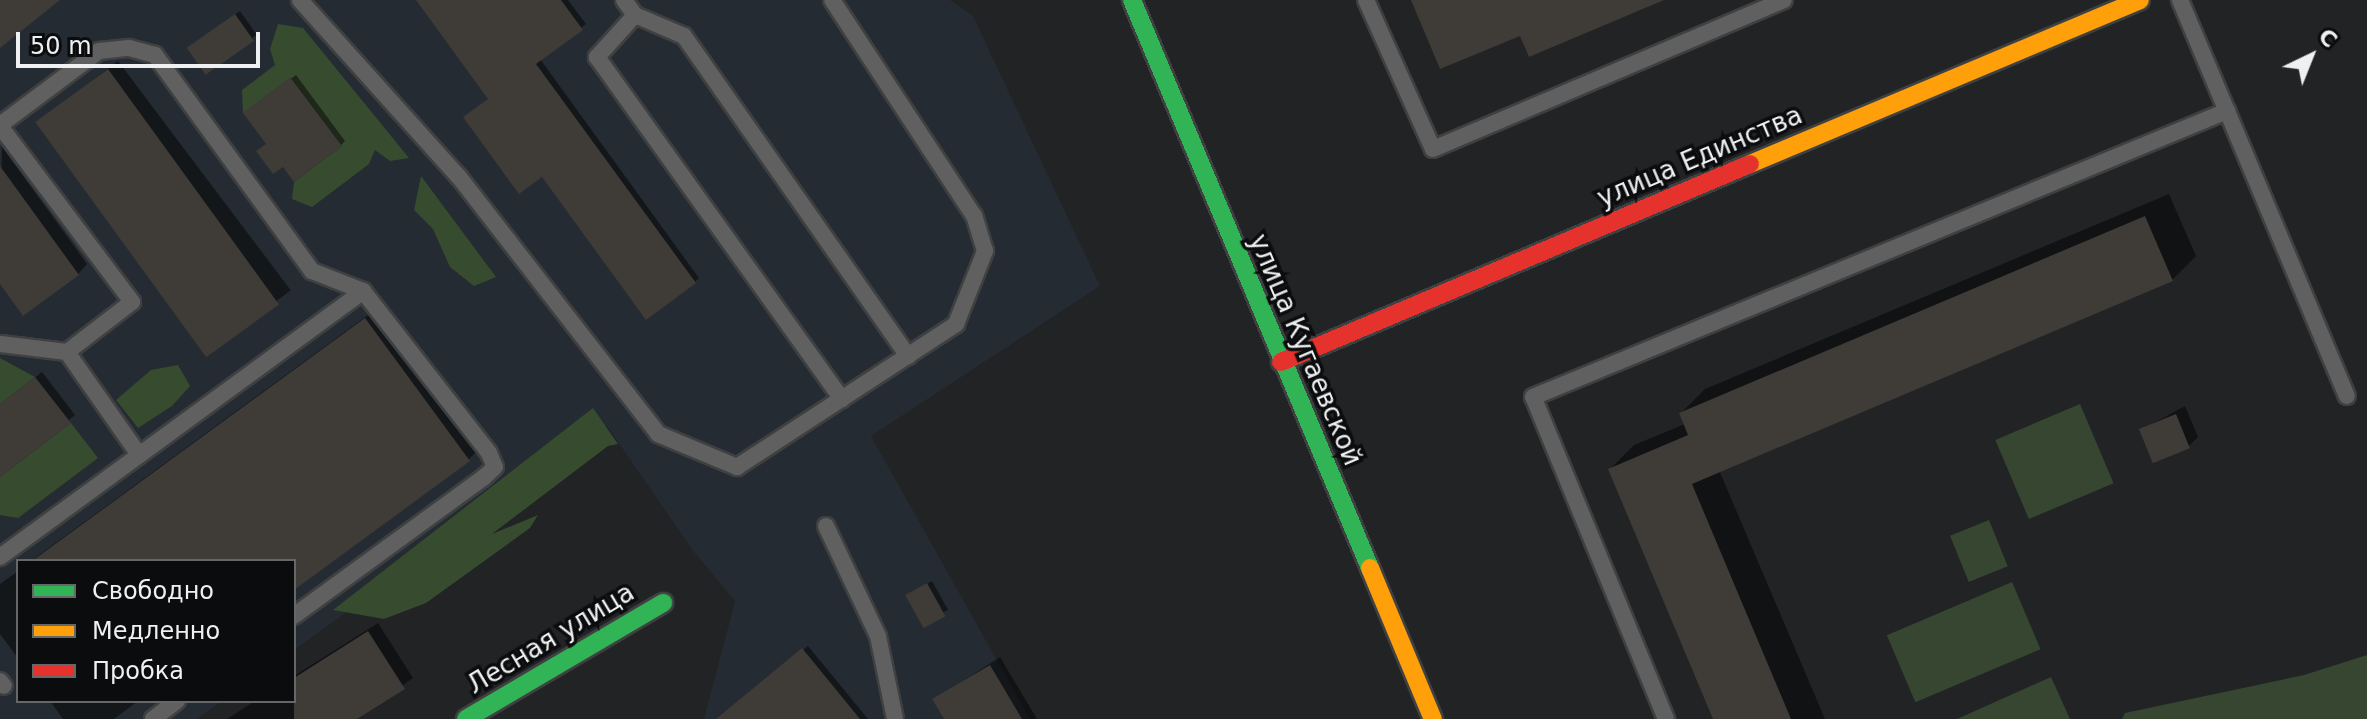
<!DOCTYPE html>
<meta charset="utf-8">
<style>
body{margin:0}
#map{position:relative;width:2367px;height:719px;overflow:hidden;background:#212325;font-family:"DejaVu Sans",sans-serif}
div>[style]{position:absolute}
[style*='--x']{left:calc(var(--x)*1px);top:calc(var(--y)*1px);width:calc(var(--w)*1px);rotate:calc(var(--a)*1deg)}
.built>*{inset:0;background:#252b32}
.green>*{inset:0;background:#364631;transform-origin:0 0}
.forest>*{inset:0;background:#374b2f}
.shadow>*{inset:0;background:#0007;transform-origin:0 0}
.building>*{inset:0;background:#3f3b37;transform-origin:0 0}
.roads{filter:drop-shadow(2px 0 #3f4041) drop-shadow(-2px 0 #3f4041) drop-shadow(0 2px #3f4041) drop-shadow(0 -2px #3f4041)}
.lane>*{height:16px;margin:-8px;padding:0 8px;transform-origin:8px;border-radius:8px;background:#606060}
.fast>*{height:18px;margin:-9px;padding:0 9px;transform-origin:9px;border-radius:9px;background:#30b455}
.slow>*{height:18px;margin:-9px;padding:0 9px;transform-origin:9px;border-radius:9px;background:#ff9f0a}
.jam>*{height:18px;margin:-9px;padding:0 9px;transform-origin:9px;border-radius:9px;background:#e5322d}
span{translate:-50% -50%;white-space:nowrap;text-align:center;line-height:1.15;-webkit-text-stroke:7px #0b0c0e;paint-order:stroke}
.street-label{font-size:26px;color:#eef0f2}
.legend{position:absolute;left:16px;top:559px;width:280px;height:144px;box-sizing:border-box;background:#0b0c0e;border:2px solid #666769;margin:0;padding:10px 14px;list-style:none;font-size:24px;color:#eef0f2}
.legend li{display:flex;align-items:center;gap:16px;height:40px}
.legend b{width:40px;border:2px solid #666769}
.north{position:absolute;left:2271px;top:16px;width:80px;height:80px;-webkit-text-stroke:6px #0b0c0e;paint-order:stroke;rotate:43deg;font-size:22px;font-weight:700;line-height:32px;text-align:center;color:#eef0f2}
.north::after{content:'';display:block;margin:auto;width:28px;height:36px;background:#eef0f2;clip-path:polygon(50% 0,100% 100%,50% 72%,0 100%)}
.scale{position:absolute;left:16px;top:32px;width:244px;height:36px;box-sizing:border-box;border:4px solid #eef0f2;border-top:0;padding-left:10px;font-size:24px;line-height:28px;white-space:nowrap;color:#eef0f2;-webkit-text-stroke:6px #0b0c0e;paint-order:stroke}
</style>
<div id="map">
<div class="built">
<i style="clip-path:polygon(0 0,950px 0,973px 16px,1100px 286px,871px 436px,1030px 719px,704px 719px,735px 601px,694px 552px,607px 426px,294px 650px,294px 561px,18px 561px,18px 701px,222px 701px,197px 719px,0 719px)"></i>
</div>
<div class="green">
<i style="left:2080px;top:404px;width:86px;height:92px;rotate:67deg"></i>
<i style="left:1989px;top:520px;width:50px;height:42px;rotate:68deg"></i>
<i style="left:2012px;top:582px;width:73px;height:136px;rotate:67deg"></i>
<i style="clip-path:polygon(2367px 655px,2367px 719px,2122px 719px,2125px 713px,2304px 675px)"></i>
<i style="clip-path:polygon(2051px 677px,2070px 719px,1957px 719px)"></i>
</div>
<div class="forest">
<i style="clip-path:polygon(278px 24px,303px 28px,409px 158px,390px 161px,375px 150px,369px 164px,312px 207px,292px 199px,294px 182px,342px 146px,291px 78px,243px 113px,242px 90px,275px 65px,270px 49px)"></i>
<i style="clip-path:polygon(421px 176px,496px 277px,474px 286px,450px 267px,433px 229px,414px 210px)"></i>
<i style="clip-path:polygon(0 358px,35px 377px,0 404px)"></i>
<i style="clip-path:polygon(178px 365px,190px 386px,172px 406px,138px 428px,116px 400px,151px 370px)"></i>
<i style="clip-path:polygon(593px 408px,618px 444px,608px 446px,492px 534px,538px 515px,530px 528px,426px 603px,384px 619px,333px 610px)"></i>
<i style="clip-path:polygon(71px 423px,98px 458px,18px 518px,0 515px,0 477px)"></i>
</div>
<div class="shadow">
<i style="clip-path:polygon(419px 0,568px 0,586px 24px,540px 59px,699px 278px,695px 282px,490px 98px)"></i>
<i style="left:240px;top:11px;width:29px;height:57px;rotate:55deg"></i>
<i style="left:118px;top:61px;width:287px;height:101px;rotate:53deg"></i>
<i style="clip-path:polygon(296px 75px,345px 141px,341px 145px,268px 144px,250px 109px)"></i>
<i style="clip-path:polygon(2px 147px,87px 264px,78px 274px,0 281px)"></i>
<i style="clip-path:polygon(2169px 194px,2196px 256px,2172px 280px,1719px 470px,1825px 719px,1716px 719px,1610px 469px,1634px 445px,1685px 424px,1681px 413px,1705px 389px)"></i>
<i style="clip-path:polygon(375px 310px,478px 450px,468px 460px,294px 587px,294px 561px,31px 561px)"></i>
<i style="clip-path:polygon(42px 372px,75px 415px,0 475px,0 405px)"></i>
<i style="clip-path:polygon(2185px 406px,2198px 437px,2189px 446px,2141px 430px)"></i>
<i style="clip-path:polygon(18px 571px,18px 658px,0 634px,0 584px)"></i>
<i style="left:932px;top:581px;width:33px;height:28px;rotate:61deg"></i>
<i style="clip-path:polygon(378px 623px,413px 678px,354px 719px,227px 719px,255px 701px,294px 701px,294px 676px)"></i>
<i style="clip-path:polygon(808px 646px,868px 719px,722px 719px,725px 713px)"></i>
<i style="clip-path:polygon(1000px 657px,1037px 719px,946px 719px,935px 699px)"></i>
<i style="clip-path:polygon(50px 701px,138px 701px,114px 719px,63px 719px)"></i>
</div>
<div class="building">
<i style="clip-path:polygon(0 0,60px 0,0 48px)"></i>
<i style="clip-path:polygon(416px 0,561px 0,583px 30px,536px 64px,696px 283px,646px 320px,542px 177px,519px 194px,463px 117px,488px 99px)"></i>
<i style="clip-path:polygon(1411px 0,1664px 0,1529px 57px,1520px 36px,1440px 69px)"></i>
<i style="left:235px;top:14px;width:33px;height:59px;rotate:55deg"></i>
<i style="left:108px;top:69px;width:291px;height:90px;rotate:54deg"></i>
<i style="clip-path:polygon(290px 77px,342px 146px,294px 182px,283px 167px,273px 174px,256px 151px,266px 144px,243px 113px)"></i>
<i style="clip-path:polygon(0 166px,79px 275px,23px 316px,0 284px)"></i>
<i style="clip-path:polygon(2145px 216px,2173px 281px,1692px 484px,1791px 719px,1713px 719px,1608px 469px,1688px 435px,1679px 413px)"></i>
<i style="clip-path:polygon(365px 318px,470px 461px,294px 590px,294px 561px,32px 561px)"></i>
<i style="clip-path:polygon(35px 377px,71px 423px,0 477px,0 404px)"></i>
<i style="left:2176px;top:414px;width:37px;height:40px;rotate:68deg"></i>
<i style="left:927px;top:583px;width:38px;height:25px;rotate:61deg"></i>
<i style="clip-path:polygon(368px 631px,405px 689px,357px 719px,294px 719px,294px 678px)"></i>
<i style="clip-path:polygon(802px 648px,860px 719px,716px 719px)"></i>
<i style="clip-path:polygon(990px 665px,1022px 719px,944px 719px,932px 699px)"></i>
</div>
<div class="roads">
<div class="lane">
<i style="--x:300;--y:0;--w:238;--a:48.1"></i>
<i style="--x:459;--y:177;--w:325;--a:52.2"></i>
<i style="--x:658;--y:434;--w:86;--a:22.7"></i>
<i style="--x:737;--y:467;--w:262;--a:-33.1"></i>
<i style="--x:956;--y:324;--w:79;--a:-68.3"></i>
<i style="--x:985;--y:251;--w:37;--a:-107"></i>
<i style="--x:974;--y:216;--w:258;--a:-123.3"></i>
<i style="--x:624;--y:0;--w:19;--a:54"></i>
<i style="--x:635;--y:15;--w:57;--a:132.1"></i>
<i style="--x:597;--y:57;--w:421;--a:54.4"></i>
<i style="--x:1366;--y:0;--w:163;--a:65.8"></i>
<i style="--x:1433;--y:149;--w:381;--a:-23"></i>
<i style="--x:2180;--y:0;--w:121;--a:67.1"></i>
<i style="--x:635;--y:15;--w:53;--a:23.2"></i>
<i style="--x:684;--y:36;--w:391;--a:55"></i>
<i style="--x:0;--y:125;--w:124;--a:-36.8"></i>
<i style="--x:99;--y:51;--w:30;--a:-6"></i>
<i style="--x:129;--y:48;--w:27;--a:15"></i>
<i style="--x:155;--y:55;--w:267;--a:54"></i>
<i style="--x:312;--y:271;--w:55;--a:21.4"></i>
<i style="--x:363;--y:291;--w:205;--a:52.1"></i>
<i style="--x:489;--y:453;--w:15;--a:67"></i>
<i style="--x:495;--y:467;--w:16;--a:137"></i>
<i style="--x:483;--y:478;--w:234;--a:143.9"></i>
<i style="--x:0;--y:126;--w:220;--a:53.1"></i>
<i style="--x:132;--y:302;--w:82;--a:142.4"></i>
<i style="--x:67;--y:352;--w:67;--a:-173.2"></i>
<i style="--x:67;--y:352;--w:126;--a:55"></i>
<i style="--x:826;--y:526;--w:122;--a:64.7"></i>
<i style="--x:878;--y:636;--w:85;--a:78.4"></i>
<i style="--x:0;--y:557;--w:450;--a:-36.2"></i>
<i style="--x:0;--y:681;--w:6;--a:51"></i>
<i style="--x:153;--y:719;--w:30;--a:-37"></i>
<i style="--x:1666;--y:719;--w:348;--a:-112.4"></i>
<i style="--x:1533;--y:397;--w:751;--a:-22.4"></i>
<i style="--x:2227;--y:111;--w:309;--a:67.2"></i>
</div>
<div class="fast">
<i style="--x:1132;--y:0;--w:616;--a:67.27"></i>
<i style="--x:466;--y:719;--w:229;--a:-30.5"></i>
</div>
<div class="slow">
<i style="--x:1750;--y:164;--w:423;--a:-22.8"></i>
<i style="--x:1370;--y:568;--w:164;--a:67.4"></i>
</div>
<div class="jam">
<i style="--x:1281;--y:362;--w:509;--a:-22.89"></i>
</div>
</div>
<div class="street-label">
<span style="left:1700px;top:157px;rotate:-23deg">улица Единства</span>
<span style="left:1305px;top:350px;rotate:67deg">улица Кугаевской</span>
<span style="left:551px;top:639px;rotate:-31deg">Лесная улица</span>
</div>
<ul class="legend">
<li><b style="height:10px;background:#30b455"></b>Свободно</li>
<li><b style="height:10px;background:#ff9f0a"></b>Медленно</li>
<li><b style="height:10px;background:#e5322d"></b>Пробка</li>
</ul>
<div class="north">С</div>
<div class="scale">50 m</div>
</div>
